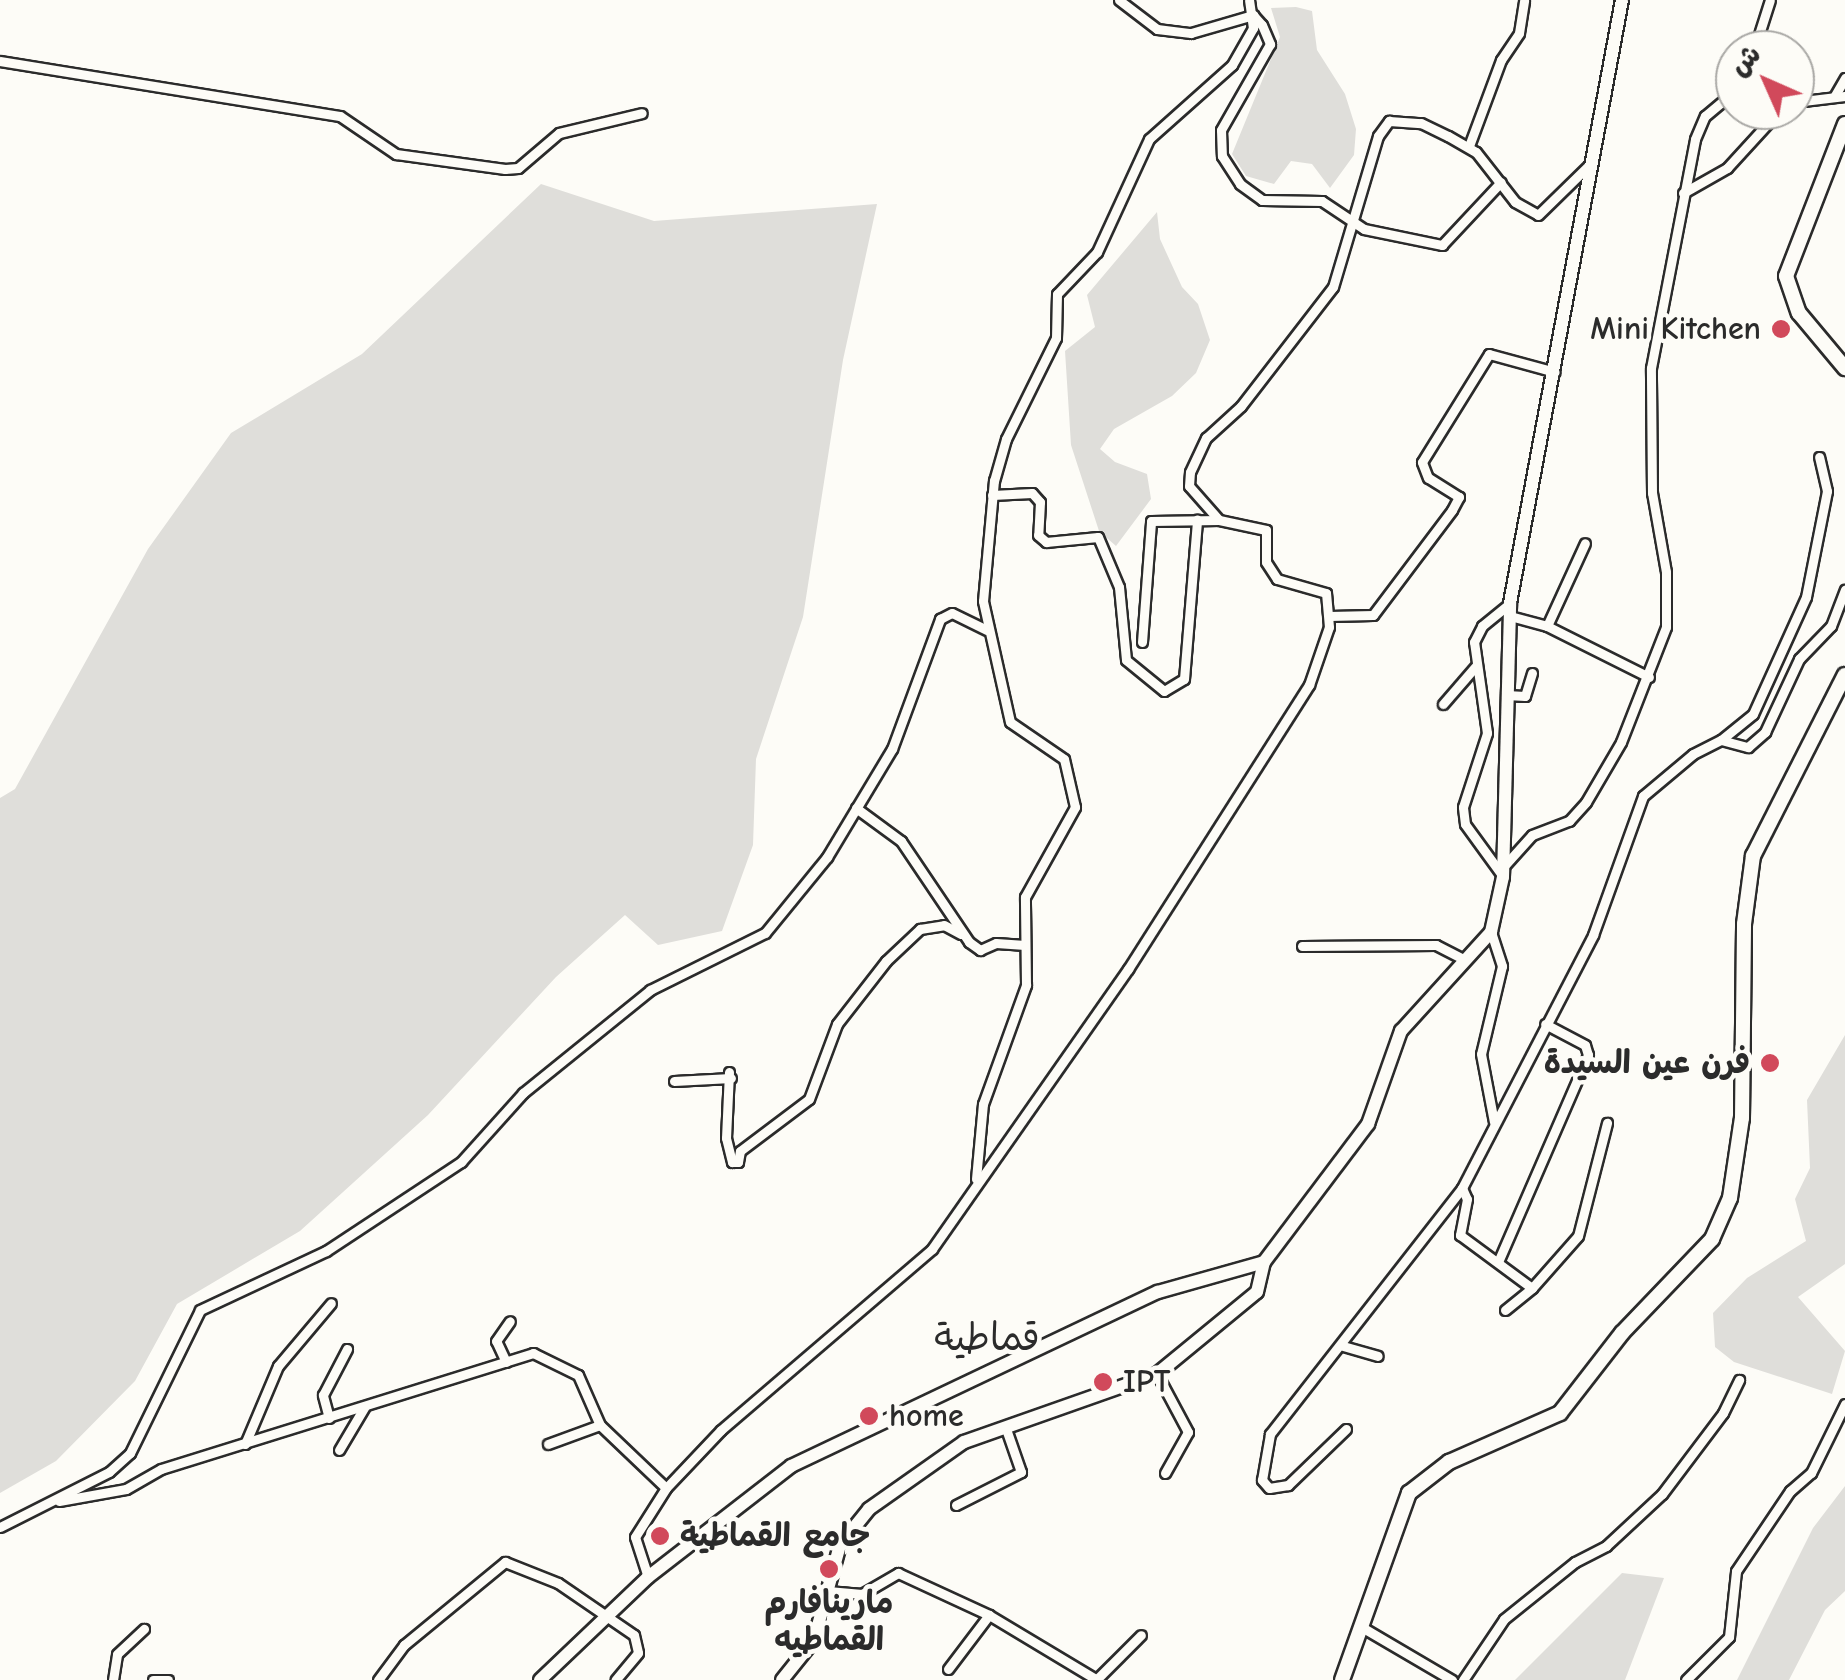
<!DOCTYPE html>
<meta charset="utf-8">
<style>
body{margin:0}
#map{position:relative;width:1845px;height:1680px;overflow:hidden;background:#fdfcf7;font-family:"Comic Neue","Playpen Sans Arabic",sans-serif}
div>[style]{position:absolute}
[style*='--x']{left:calc(var(--x)*1px);top:calc(var(--y)*1px);width:calc(var(--w)*1px);rotate:calc(var(--a)*1deg)}
.green>*{inset:0;background:#dfdeda}
.roads{filter:drop-shadow(2px 0 #2b2b2b) drop-shadow(-2px 0 #2b2b2b) drop-shadow(0 2px #2b2b2b) drop-shadow(0 -2px #2b2b2b)}
.minor>*{height:9px;margin:-4.5px;padding:0 4.5px;transform-origin:4.5px;border-radius:4.5px;background:#fdfcf7}
.secondary>*{height:12px;margin:-6px;padding:0 6px;transform-origin:6px;border-radius:6px;background:#fdfcf7}
.primary>*{height:14px;margin:-7px;padding:0 7px;transform-origin:7px;border-radius:7px;background:#fdfcf7}
.dots>*{width:28px;height:28px;translate:-50% -50%;box-sizing:border-box;border:5px solid #fdfcf7;border-radius:50%}
span{translate:-50% -50%;white-space:nowrap;text-align:center;line-height:1.15;-webkit-text-stroke:9px #fdfcf7;paint-order:stroke}
.poi-label{font-size:32px;color:#2b2b2b;font-weight:700}
.right{translate:-100% -50%;text-align:right}
.left{translate:0 -50%;text-align:left}
.quarter-label{font-size:38px;color:#2b2b2b}
.north{position:absolute;left:1715px;top:30px;width:100px;height:100px;box-sizing:border-box;background:#fdfcf7;border:2px solid #a9a8a5;border-radius:50%;rotate:315deg;font-size:28px;font-weight:700;line-height:40px;text-align:center;color:#2b2b2b}
.north::after{content:'';display:block;margin:auto;width:35px;height:45px;background:#d1495b;clip-path:polygon(50% 0,100% 100%,50% 72%,0 100%)}
</style>
<div id="map">
<div class="green">
<i style="clip-path:polygon(1296px 7px,1312px 11px,1317px 50px,1345px 94px,1356px 129px,1354px 155px,1330px 188px,1312px 164px,1291px 161px,1274px 184px,1246px 176px,1232px 154px,1280px 37px,1271px 8px)"></i>
<i style="clip-path:polygon(541px 184px,654px 221px,877px 204px,843px 360px,803px 617px,756px 759px,753px 845px,722px 931px,658px 945px,625px 915px,556px 977px,428px 1115px,300px 1231px,177px 1304px,135px 1381px,56px 1461px,0 1493px,0 798px,15px 789px,148px 549px,231px 433px,362px 354px)"></i>
<i style="clip-path:polygon(1157px 212px,1160px 239px,1182px 287px,1198px 304px,1210px 340px,1196px 373px,1172px 396px,1114px 429px,1100px 449px,1115px 462px,1147px 474px,1151px 499px,1116px 546px,1099px 531px,1071px 445px,1065px 351px,1095px 327px,1087px 295px)"></i>
<i style="clip-path:polygon(1845px 1035px,1845px 1264px,1798px 1297px,1845px 1351px,1832px 1394px,1734px 1362px,1715px 1347px,1713px 1313px,1747px 1278px,1806px 1241px,1795px 1199px,1810px 1168px,1807px 1100px)"></i>
<i style="clip-path:polygon(1845px 1486px,1845px 1591px,1825px 1610px,1789px 1680px,1737px 1680px,1813px 1528px)"></i>
<i style="clip-path:polygon(1622px 1573px,1664px 1578px,1625px 1680px,1515px 1680px)"></i>
</div>
<div class="roads">
<div class="minor">
<i style="--x:1119;--y:0;--w:48;--a:37.3"></i>
<i style="--x:1157;--y:29;--w:34;--a:7"></i>
<i style="--x:1191;--y:33;--w:65;--a:-16.2"></i>
<i style="--x:1253;--y:15;--w:13;--a:48"></i>
<i style="--x:1262;--y:25;--w:21;--a:67"></i>
<i style="--x:1270;--y:44;--w:99;--a:119.7"></i>
<i style="--x:1221;--y:130;--w:26;--a:88"></i>
<i style="--x:1222;--y:156;--w:33;--a:57"></i>
<i style="--x:1240;--y:184;--w:27;--a:36"></i>
<i style="--x:1262;--y:200;--w:60;--a:1"></i>
<i style="--x:1322;--y:201;--w:50;--a:33.7"></i>
<i style="--x:1364;--y:229;--w:80;--a:11.6"></i>
<i style="--x:1442;--y:245;--w:86;--a:-46.9"></i>
<i style="--x:1754;--y:50;--w:52;--a:-72.3"></i>
<i style="--x:0;--y:61;--w:344;--a:9.2"></i>
<i style="--x:340;--y:116;--w:68;--a:34.2"></i>
<i style="--x:396;--y:154;--w:110;--a:7.8"></i>
<i style="--x:505;--y:169;--w:13;--a:-4"></i>
<i style="--x:518;--y:168;--w:54;--a:-40.5"></i>
<i style="--x:559;--y:133;--w:85;--a:-13.5"></i>
<i style="--x:1834;--y:97;--w:22;--a:-60"></i>
<i style="--x:1795;--y:102;--w:50;--a:-6.8"></i>
<i style="--x:1469;--y:146;--w:92;--a:-69.6"></i>
<i style="--x:1501;--y:60;--w:32;--a:-56"></i>
<i style="--x:1519;--y:33;--w:33;--a:-81"></i>
<i style="--x:1683;--y:193;--w:51;--a:-29.6"></i>
<i style="--x:1727;--y:168;--w:79;--a:-47.6"></i>
<i style="--x:992;--y:495;--w:40;--a:-2.9"></i>
<i style="--x:1032;--y:493;--w:12;--a:48"></i>
<i style="--x:1040;--y:502;--w:33;--a:93"></i>
<i style="--x:1038;--y:535;--w:11;--a:41"></i>
<i style="--x:1046;--y:542;--w:52;--a:-5.5"></i>
<i style="--x:1098;--y:537;--w:54;--a:67.2"></i>
<i style="--x:1119;--y:587;--w:73;--a:84.5"></i>
<i style="--x:1126;--y:660;--w:49;--a:39.2"></i>
<i style="--x:1164;--y:691;--w:23;--a:-31"></i>
<i style="--x:1184;--y:679;--w:160;--a:-85.3"></i>
<i style="--x:1329;--y:616;--w:44;--a:-1.3"></i>
<i style="--x:1373;--y:615;--w:131;--a:-53"></i>
<i style="--x:1452;--y:510;--w:15;--a:-62"></i>
<i style="--x:1459;--y:497;--w:36;--a:-148"></i>
<i style="--x:1428;--y:478;--w:17;--a:-111"></i>
<i style="--x:1422;--y:462;--w:127;--a:-58.2"></i>
<i style="--x:1489;--y:354;--w:68;--a:15.3"></i>
<i style="--x:1510;--y:616;--w:38;--a:15"></i>
<i style="--x:1547;--y:626;--w:114;--a:26.6"></i>
<i style="--x:1547;--y:626;--w:91;--a:-65.4"></i>
<i style="--x:1142;--y:642;--w:121;--a:-85.7"></i>
<i style="--x:1151;--y:521;--w:68;--a:-0.8"></i>
<i style="--x:1506;--y:695;--w:19;--a:3"></i>
<i style="--x:1525;--y:696;--w:24;--a:-73"></i>
<i style="--x:1443;--y:704;--w:49;--a:-49.1"></i>
<i style="--x:1721;--y:740;--w:41;--a:-39.1"></i>
<i style="--x:1753;--y:714;--w:128;--a:-65.6"></i>
<i style="--x:1806;--y:597;--w:108;--a:-78.8"></i>
<i style="--x:1827;--y:491;--w:35;--a:-103"></i>
<i style="--x:856;--y:808;--w:56;--a:36.3"></i>
<i style="--x:901;--y:841;--w:122;--a:56"></i>
<i style="--x:969;--y:942;--w:14;--a:36"></i>
<i style="--x:980;--y:950;--w:17;--a:-24"></i>
<i style="--x:996;--y:943;--w:29;--a:4"></i>
<i style="--x:1505;--y:865;--w:40;--a:-48"></i>
<i style="--x:1532;--y:835;--w:40;--a:-21"></i>
<i style="--x:1569;--y:821;--w:25;--a:-48"></i>
<i style="--x:1586;--y:802;--w:69;--a:-59.7"></i>
<i style="--x:1621;--y:742;--w:123;--a:-68.6"></i>
<i style="--x:1666;--y:627;--w:55;--a:-90"></i>
<i style="--x:1666;--y:572;--w:80;--a:-100"></i>
<i style="--x:1652;--y:493;--w:125;--a:-90.5"></i>
<i style="--x:1651;--y:368;--w:233;--a:-79.1"></i>
<i style="--x:1695;--y:139;--w:25;--a:-67"></i>
<i style="--x:1705;--y:116;--w:39;--a:-40"></i>
<i style="--x:1502;--y:875;--w:63;--a:-126"></i>
<i style="--x:1465;--y:824;--w:17;--a:-97"></i>
<i style="--x:1463;--y:807;--w:78;--a:-72"></i>
<i style="--x:1487;--y:733;--w:92;--a:-98.1"></i>
<i style="--x:1474;--y:642;--w:18;--a:-63"></i>
<i style="--x:1482;--y:626;--w:36;--a:-39"></i>
<i style="--x:1491;--y:932;--w:36;--a:72"></i>
<i style="--x:1502;--y:966;--w:90;--a:103.4"></i>
<i style="--x:1481;--y:1054;--w:69;--a:79.2"></i>
<i style="--x:1302;--y:946;--w:134;--a:-0.4"></i>
<i style="--x:1436;--y:945;--w:29;--a:27"></i>
<i style="--x:729;--y:1072;--w:66;--a:92.6"></i>
<i style="--x:726;--y:1138;--w:25;--a:76"></i>
<i style="--x:732;--y:1162;--w:6;--a:0"></i>
<i style="--x:738;--y:1162;--w:11;--a:-80"></i>
<i style="--x:740;--y:1151;--w:86;--a:-37"></i>
<i style="--x:809;--y:1099;--w:80;--a:-69.5"></i>
<i style="--x:837;--y:1024;--w:80;--a:-52.1"></i>
<i style="--x:886;--y:961;--w:47;--a:-43.3"></i>
<i style="--x:920;--y:929;--w:24;--a:-9"></i>
<i style="--x:944;--y:925;--w:19;--a:28"></i>
<i style="--x:674;--y:1081;--w:57;--a:-3"></i>
<i style="--x:976;--y:1179;--w:75;--a:-84.7"></i>
<i style="--x:983;--y:1104;--w:127;--a:-70.1"></i>
<i style="--x:1026;--y:985;--w:88;--a:-90.7"></i>
<i style="--x:1025;--y:897;--w:103;--a:-60.9"></i>
<i style="--x:1075;--y:807;--w:49;--a:-102.9"></i>
<i style="--x:1064;--y:759;--w:65;--a:-145.6"></i>
<i style="--x:1010;--y:722;--w:124;--a:-102.6"></i>
<i style="--x:983;--y:601;--w:121;--a:-84.8"></i>
<i style="--x:994;--y:481;--w:44;--a:-74.1"></i>
<i style="--x:1006;--y:439;--w:113;--a:-63.7"></i>
<i style="--x:1056;--y:338;--w:44;--a:-88.7"></i>
<i style="--x:1057;--y:294;--w:58;--a:-46.4"></i>
<i style="--x:1097;--y:252;--w:124;--a:-65.3"></i>
<i style="--x:1149;--y:139;--w:111;--a:-41.7"></i>
<i style="--x:1232;--y:65;--w:43;--a:-60.4"></i>
<i style="--x:1253;--y:28;--w:28;--a:-98"></i>
<i style="--x:1462;--y:1188;--w:12;--a:66"></i>
<i style="--x:1467;--y:1199;--w:37;--a:101"></i>
<i style="--x:1460;--y:1235;--w:89;--a:36.4"></i>
<i style="--x:1532;--y:1288;--w:69;--a:-48.5"></i>
<i style="--x:1578;--y:1236;--w:117;--a:-75.6"></i>
<i style="--x:1498;--y:1262;--w:226;--a:-66.5"></i>
<i style="--x:1588;--y:1055;--w:10;--a:-107"></i>
<i style="--x:1585;--y:1045;--w:45;--a:-152.3"></i>
<i style="--x:1505;--y:1310;--w:35;--a:-39"></i>
<i style="--x:1343;--y:1346;--w:36;--a:16"></i>
<i style="--x:506;--y:1362;--w:23;--a:-115"></i>
<i style="--x:496;--y:1341;--w:24;--a:-55"></i>
<i style="--x:1157;--y:1374;--w:66;--a:61.9"></i>
<i style="--x:1188;--y:1432;--w:47;--a:119.3"></i>
<i style="--x:329;--y:1418;--w:24;--a:-105"></i>
<i style="--x:323;--y:1395;--w:52;--a:-62.4"></i>
<i style="--x:1346;--y:1429;--w:81;--a:136"></i>
<i style="--x:1288;--y:1485;--w:19;--a:171"></i>
<i style="--x:1269;--y:1488;--w:11;--a:-131"></i>
<i style="--x:1262;--y:1480;--w:47;--a:-80.1"></i>
<i style="--x:1270;--y:1434;--w:312;--a:-52"></i>
<i style="--x:1462;--y:1188;--w:285;--a:-62.6"></i>
<i style="--x:1593;--y:935;--w:148;--a:-70.2"></i>
<i style="--x:1643;--y:796;--w:65;--a:-40"></i>
<i style="--x:1693;--y:754;--w:31;--a:-27"></i>
<i style="--x:1721;--y:740;--w:28;--a:15"></i>
<i style="--x:1748;--y:747;--w:23;--a:-41"></i>
<i style="--x:1765;--y:732;--w:81;--a:-65"></i>
<i style="--x:1799;--y:659;--w:46;--a:-45.9"></i>
<i style="--x:1831;--y:626;--w:39;--a:-69"></i>
<i style="--x:245;--y:1444;--w:85;--a:-67.1"></i>
<i style="--x:278;--y:1366;--w:82;--a:-49.9"></i>
<i style="--x:548;--y:1444;--w:55;--a:-20.1"></i>
<i style="--x:339;--y:1450;--w:51;--a:-59.4"></i>
<i style="--x:59;--y:1501;--w:68;--a:-10.2"></i>
<i style="--x:126;--y:1489;--w:40;--a:-29.7"></i>
<i style="--x:161;--y:1469;--w:390;--a:-17.3"></i>
<i style="--x:533;--y:1353;--w:50;--a:26.1"></i>
<i style="--x:578;--y:1375;--w:55;--a:66.3"></i>
<i style="--x:600;--y:1425;--w:91;--a:43.7"></i>
<i style="--x:956;--y:1505;--w:73;--a:-26.9"></i>
<i style="--x:1021;--y:1472;--w:46;--a:-109.2"></i>
<i style="--x:0;--y:1527;--w:122;--a:-26.8"></i>
<i style="--x:109;--y:1472;--w:28;--a:-42"></i>
<i style="--x:130;--y:1453;--w:159;--a:-63.9"></i>
<i style="--x:200;--y:1310;--w:139;--a:-25.1"></i>
<i style="--x:326;--y:1251;--w:162;--a:-33.4"></i>
<i style="--x:461;--y:1162;--w:93;--a:-48.1"></i>
<i style="--x:523;--y:1093;--w:164;--a:-39"></i>
<i style="--x:650;--y:990;--w:128;--a:-26.4"></i>
<i style="--x:765;--y:933;--w:98;--a:-50.8"></i>
<i style="--x:827;--y:857;--w:126;--a:-59"></i>
<i style="--x:892;--y:749;--w:139;--a:-69.7"></i>
<i style="--x:940;--y:619;--w:13;--a:-27"></i>
<i style="--x:952;--y:613;--w:39;--a:26"></i>
<i style="--x:648;--y:1577;--w:42;--a:-108"></i>
<i style="--x:635;--y:1537;--w:58;--a:-57.7"></i>
<i style="--x:666;--y:1488;--w:80;--a:-46.5"></i>
<i style="--x:721;--y:1430;--w:278;--a:-40.6"></i>
<i style="--x:932;--y:1249;--w:342;--a:-55"></i>
<i style="--x:1128;--y:969;--w:337;--a:-57.5"></i>
<i style="--x:1309;--y:685;--w:61;--a:-71"></i>
<i style="--x:1329;--y:627;--w:34;--a:-95"></i>
<i style="--x:1326;--y:593;--w:51;--a:-164.1"></i>
<i style="--x:1277;--y:579;--w:20;--a:-123"></i>
<i style="--x:1266;--y:562;--w:32;--a:-90"></i>
<i style="--x:1266;--y:530;--w:48;--a:-168"></i>
<i style="--x:1219;--y:520;--w:45;--a:-131.4"></i>
<i style="--x:1189;--y:486;--w:14;--a:-86"></i>
<i style="--x:1190;--y:472;--w:38;--a:-65"></i>
<i style="--x:1206;--y:438;--w:47;--a:-42.4"></i>
<i style="--x:1241;--y:406;--w:150;--a:-52.3"></i>
<i style="--x:1333;--y:287;--w:158;--a:-73.4"></i>
<i style="--x:1378;--y:136;--w:19;--a:-54"></i>
<i style="--x:1389;--y:121;--w:32;--a:4"></i>
<i style="--x:1421;--y:123;--w:30;--a:26"></i>
<i style="--x:1448;--y:136;--w:32;--a:30"></i>
<i style="--x:1476;--y:152;--w:63;--a:52"></i>
<i style="--x:1515;--y:202;--w:26;--a:29"></i>
<i style="--x:1538;--y:215;--w:73;--a:-44.4"></i>
<i style="--x:828;--y:1591;--w:34;--a:5"></i>
<i style="--x:862;--y:1594;--w:42;--a:-30.3"></i>
<i style="--x:898;--y:1573;--w:100;--a:24.8"></i>
<i style="--x:989;--y:1615;--w:126;--a:31"></i>
<i style="--x:1365;--y:1629;--w:101;--a:30.4"></i>
<i style="--x:948;--y:1669;--w:68;--a:-52.8"></i>
<i style="--x:1097;--y:1679;--w:62;--a:-45"></i>
<i style="--x:113;--y:1680;--w:26;--a:-81"></i>
<i style="--x:117;--y:1654;--w:37;--a:-43"></i>
<i style="--x:153;--y:1680;--w:15;--a:0"></i>
<i style="--x:378;--y:1680;--w:44;--a:-53.4"></i>
<i style="--x:404;--y:1645;--w:131;--a:-39.4"></i>
<i style="--x:505;--y:1562;--w:57;--a:21.6"></i>
<i style="--x:558;--y:1583;--w:92;--a:34.4"></i>
<i style="--x:634;--y:1635;--w:18;--a:77"></i>
<i style="--x:638;--y:1653;--w:35;--a:130"></i>
<i style="--x:1463;--y:1680;--w:73;--a:-56.1"></i>
<i style="--x:1504;--y:1619;--w:91;--a:-38.8"></i>
<i style="--x:1575;--y:1562;--w:35;--a:-27"></i>
<i style="--x:1606;--y:1546;--w:76;--a:-42.9"></i>
<i style="--x:1662;--y:1494;--w:101;--a:-53"></i>
<i style="--x:1723;--y:1413;--w:37;--a:-64"></i>
<i style="--x:1686;--y:1680;--w:61;--a:-45"></i>
<i style="--x:1729;--y:1637;--w:66;--a:-83.9"></i>
<i style="--x:1736;--y:1571;--w:97;--a:-56"></i>
<i style="--x:1790;--y:1491;--w:28;--a:-41"></i>
<i style="--x:1811;--y:1473;--w:77;--a:-63.8"></i>
</div>
<div class="secondary">
<i style="--x:540;--y:1680;--w:149;--a:-43.6"></i>
<i style="--x:648;--y:1577;--w:181;--a:-37.8"></i>
<i style="--x:791;--y:1466;--w:406;--a:-25.4"></i>
<i style="--x:1158;--y:1292;--w:110;--a:-15.8"></i>
<i style="--x:1264;--y:1262;--w:173;--a:-53"></i>
<i style="--x:1368;--y:1124;--w:99;--a:-70.5"></i>
<i style="--x:1401;--y:1031;--w:134;--a:-47.7"></i>
<i style="--x:1491;--y:932;--w:56;--a:-77.7"></i>
<i style="--x:1503;--y:877;--w:274;--a:-88.5"></i>
<i style="--x:1510;--y:603;--w:613;--a:-79.48"></i>
<i style="--x:782;--y:1680;--w:51;--a:-51.3"></i>
<i style="--x:814;--y:1640;--w:98;--a:-74.7"></i>
<i style="--x:840;--y:1545;--w:46;--a:-51.1"></i>
<i style="--x:869;--y:1509;--w:116;--a:-35.2"></i>
<i style="--x:964;--y:1442;--w:205;--a:-19.4"></i>
<i style="--x:1157;--y:1374;--w:129;--a:-39.4"></i>
<i style="--x:1257;--y:1292;--w:31;--a:-77"></i>
</div>
<div class="primary">
<i style="--x:1845;--y:124;--w:163;--a:111.2"></i>
<i style="--x:1786;--y:276;--w:39;--a:71"></i>
<i style="--x:1799;--y:313;--w:72;--a:50.1"></i>
<i style="--x:1342;--y:1680;--w:199;--a:-70.3"></i>
<i style="--x:1409;--y:1493;--w:51;--a:-37.8"></i>
<i style="--x:1449;--y:1462;--w:121;--a:-23.8"></i>
<i style="--x:1560;--y:1413;--w:101;--a:-52.2"></i>
<i style="--x:1622;--y:1333;--w:130;--a:-46.2"></i>
<i style="--x:1712;--y:1239;--w:45;--a:-66.3"></i>
<i style="--x:1730;--y:1198;--w:81;--a:-81.5"></i>
<i style="--x:1742;--y:1118;--w:194;--a:-89.4"></i>
<i style="--x:1744;--y:924;--w:69;--a:-82.5"></i>
<i style="--x:1753;--y:856;--w:203;--a:-63.1"></i>
</div>
</div>
<div class="dots">
<i style="left:1781px;top:329px;background:#d1495b"></i>
<i style="left:1770px;top:1063px;background:#d1495b"></i>
<i style="left:1103px;top:1382px;background:#d1495b"></i>
<i style="left:869px;top:1416px;background:#d1495b"></i>
<i style="left:660px;top:1536px;background:#d1495b"></i>
<i style="left:829px;top:1569px;background:#d1495b"></i>
</div>
<div class="poi-label">
<span class="right" style="left:1761px;top:329px">Mini Kitchen</span>
<span class="right" style="left:1750px;top:1063px">فرن عين السيدة</span>
<span class="left" style="left:1123px;top:1382px">IPT</span>
<span class="left" style="left:889px;top:1416px">home</span>
<span class="left" style="left:680px;top:1536px">جامع القماطية</span>
<span style="left:829px;top:1622px">مارينافارم<br>القماطيه</span>
</div>
<div class="quarter-label">
<span style="left:987px;top:1339px">قماطية</span>
</div>
<div class="north">ش</div>
</div>
